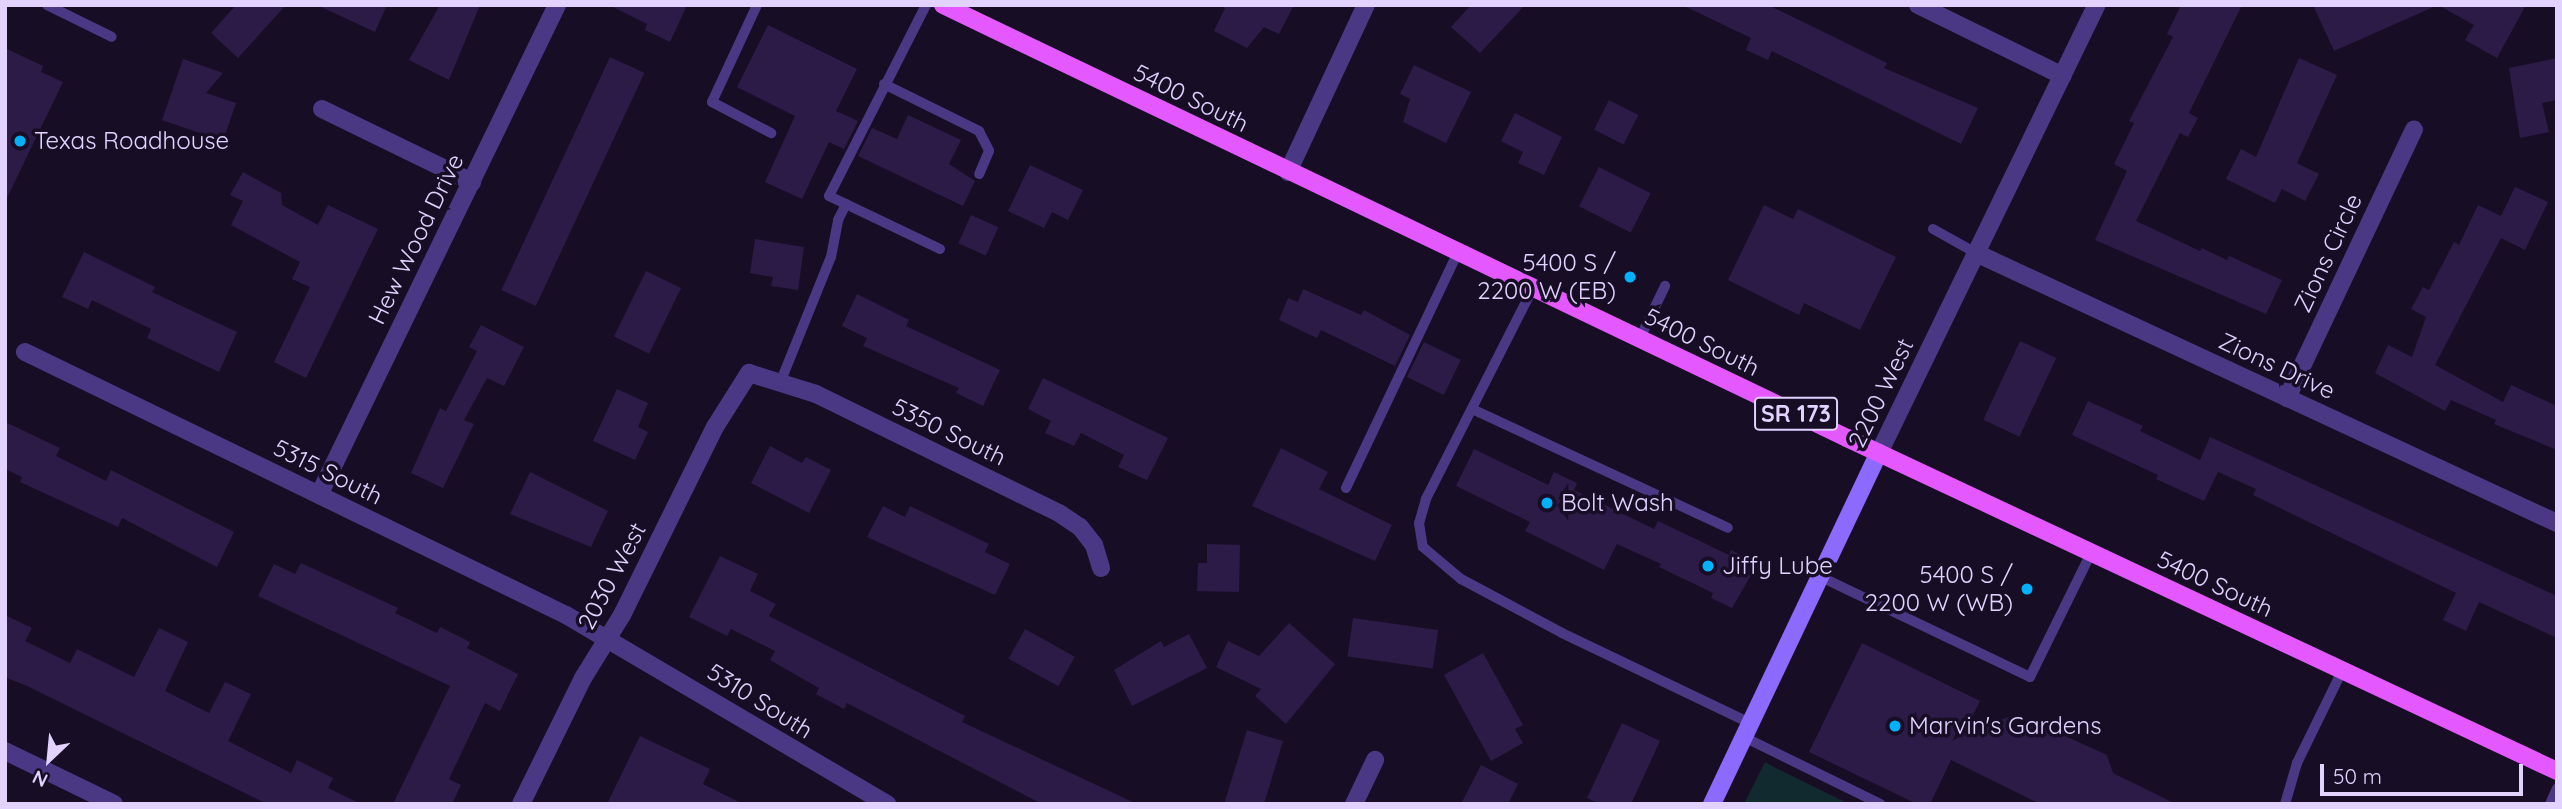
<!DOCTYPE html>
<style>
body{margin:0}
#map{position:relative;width:2562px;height:809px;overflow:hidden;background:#170e25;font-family:Quicksand,sans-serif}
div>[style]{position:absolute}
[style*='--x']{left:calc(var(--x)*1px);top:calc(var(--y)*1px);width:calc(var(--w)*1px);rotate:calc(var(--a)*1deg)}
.green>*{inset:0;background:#112a2f}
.building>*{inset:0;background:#2c1a47;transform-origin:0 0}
.lane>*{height:10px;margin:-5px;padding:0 5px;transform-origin:5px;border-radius:5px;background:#4b3885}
.street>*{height:18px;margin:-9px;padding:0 9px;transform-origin:9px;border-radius:9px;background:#4b3885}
.secondary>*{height:18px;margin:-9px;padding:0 9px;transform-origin:9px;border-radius:9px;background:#8c69ff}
.primary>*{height:18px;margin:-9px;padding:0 9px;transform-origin:9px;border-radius:9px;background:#e359ff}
.dots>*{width:19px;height:19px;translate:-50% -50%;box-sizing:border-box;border:4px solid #170e25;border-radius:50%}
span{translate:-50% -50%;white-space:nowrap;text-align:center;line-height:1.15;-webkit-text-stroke:7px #170e25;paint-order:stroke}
.shield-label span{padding:2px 5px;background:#170e25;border:2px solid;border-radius:5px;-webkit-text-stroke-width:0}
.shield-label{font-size:23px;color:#e1d2ff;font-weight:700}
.street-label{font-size:24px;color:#e1d2ff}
.poi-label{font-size:24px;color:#e1d2ff}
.left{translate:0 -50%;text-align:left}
.right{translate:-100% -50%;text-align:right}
.frame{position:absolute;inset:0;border:7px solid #e1d2ff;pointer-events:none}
.north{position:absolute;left:14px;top:725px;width:70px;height:70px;-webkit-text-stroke:5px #170e25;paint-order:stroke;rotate:206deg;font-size:19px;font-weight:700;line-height:28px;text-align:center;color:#e1d2ff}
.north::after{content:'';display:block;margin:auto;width:24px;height:32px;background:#e1d2ff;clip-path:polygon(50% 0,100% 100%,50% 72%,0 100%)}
.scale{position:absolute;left:2320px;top:764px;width:203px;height:32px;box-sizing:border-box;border:4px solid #e1d2ff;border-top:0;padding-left:9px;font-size:21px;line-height:24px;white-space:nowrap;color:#e1d2ff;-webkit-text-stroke:5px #170e25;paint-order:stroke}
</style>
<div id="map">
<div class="green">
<i style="clip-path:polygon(1765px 762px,1774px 767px,1849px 804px,1744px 804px)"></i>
</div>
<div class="building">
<i style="clip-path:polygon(236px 5px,286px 5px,238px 58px,211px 33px)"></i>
<i style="clip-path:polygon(317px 5px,387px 5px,375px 32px)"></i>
<i style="clip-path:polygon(440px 5px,480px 5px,449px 80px,409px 60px)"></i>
<i style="clip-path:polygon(609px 5px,687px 5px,670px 42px,645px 30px,647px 24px)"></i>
<i style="clip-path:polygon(1220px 5px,1294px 5px,1279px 34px,1264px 27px,1247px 48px,1214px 31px,1225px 8px)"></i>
<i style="clip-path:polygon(1471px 5px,1525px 5px,1480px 53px,1451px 27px)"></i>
<i style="clip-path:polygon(1682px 5px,1768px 5px,1887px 63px,1884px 68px,1978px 108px,1961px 144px,1772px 51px,1768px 60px,1746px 50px,1751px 38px)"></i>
<i style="clip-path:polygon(2181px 5px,2242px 5px,2189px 113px,2198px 118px,2188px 137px,2180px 133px,2136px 221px,2200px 251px,2202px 248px,2227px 260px,2229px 256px,2282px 280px,2266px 314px,2095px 240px,2127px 171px,2114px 164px,2134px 123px,2129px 121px,2173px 37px,2167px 34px)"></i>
<i style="clip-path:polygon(2313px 5px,2438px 5px,2334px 51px)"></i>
<i style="clip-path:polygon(2438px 5px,2526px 5px,2497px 58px,2465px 40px,2474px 25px)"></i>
<i style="clip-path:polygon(768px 25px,857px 69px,836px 111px,858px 121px,844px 149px,829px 142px,802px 199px,765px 182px,795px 116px,737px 87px)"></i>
<i style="clip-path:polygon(5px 48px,43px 66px,41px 72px,63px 82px,5px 202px)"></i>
<i style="left:610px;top:57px;width:38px;height:257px;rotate:25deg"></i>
<i style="clip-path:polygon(2299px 58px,2337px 75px,2297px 163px,2319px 174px,2305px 201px,2282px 189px,2275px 203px,2226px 179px,2241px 149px,2256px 157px)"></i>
<i style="clip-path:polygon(2557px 58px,2557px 100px,2542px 103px,2549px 132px,2520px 138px,2509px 68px)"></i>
<i style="clip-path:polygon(183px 59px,223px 73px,206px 93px,236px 103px,223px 141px,162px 120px)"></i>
<i style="clip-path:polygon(1414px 65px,1471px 92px,1446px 143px,1403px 122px,1410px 99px,1400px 94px)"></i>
<i style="left:1609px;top:100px;width:33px;height:33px;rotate:27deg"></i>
<i style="clip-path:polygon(1515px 113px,1562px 137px,1544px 175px,1518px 163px,1523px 152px,1501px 141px)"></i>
<i style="clip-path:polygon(908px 115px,961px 140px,949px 164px,975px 181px,963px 206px,858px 156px,872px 128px,897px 139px)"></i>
<i style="clip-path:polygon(1030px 165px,1083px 190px,1068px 220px,1052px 212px,1044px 228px,1008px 211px)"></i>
<i style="left:1599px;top:167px;width:58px;height:44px;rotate:27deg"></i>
<i style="clip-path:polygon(243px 172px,281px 193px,282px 205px,318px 225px,328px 205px,378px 229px,306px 378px,274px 362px,310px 287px,292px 279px,300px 262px,231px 225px,243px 201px,230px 195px)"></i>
<i style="clip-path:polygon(2515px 187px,2548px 202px,2525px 250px,2501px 238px,2435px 365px,2503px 402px,2511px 385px,2557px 406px,2557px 450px,2494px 424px,2496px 420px,2451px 400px,2445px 411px,2375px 373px,2388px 345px,2412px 357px,2426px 317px,2411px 309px,2423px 287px,2429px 290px,2454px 242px,2459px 245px,2478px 205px,2501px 216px)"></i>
<i style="clip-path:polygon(1764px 205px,1793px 219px,1798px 209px,1896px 257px,1860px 330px,1804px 303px,1799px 315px,1728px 280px)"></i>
<i style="left:971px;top:215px;width:30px;height:31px;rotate:24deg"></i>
<i style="clip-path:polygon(755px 239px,804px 247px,798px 290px,771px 286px,773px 277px,750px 273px)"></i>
<i style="clip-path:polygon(84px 252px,155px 287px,152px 292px,237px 332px,219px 372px,147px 338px,151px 329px,92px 300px,88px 309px,62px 297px)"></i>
<i style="left:646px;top:271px;width:39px;height:73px;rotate:26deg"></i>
<i style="clip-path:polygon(1303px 289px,1361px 315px,1364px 310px,1410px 335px,1395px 366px,1321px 330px,1317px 338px,1279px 320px,1288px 298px,1298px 302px)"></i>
<i style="clip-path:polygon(857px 294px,909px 320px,906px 326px,1000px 370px,983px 406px,956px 393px,959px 388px,863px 346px,867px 338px,842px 326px)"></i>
<i style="clip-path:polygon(481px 325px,524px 347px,504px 386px,487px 378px,464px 420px,474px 424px,443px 488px,411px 473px,440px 408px,446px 411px,477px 351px,469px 347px)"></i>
<i style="left:2020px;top:341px;width:40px;height:87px;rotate:25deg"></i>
<i style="left:1424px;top:342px;width:41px;height:39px;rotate:26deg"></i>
<i style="clip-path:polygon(1043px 378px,1168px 438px,1147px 480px,1118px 467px,1124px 455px,1081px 433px,1074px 446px,1045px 433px,1051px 421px,1028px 409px)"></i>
<i style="clip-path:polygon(617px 389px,648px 403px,638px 427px,648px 432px,635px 460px,593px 441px)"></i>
<i style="clip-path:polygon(2088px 401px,2143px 426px,2140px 431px,2200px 460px,2210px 437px,2557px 596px,2557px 638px,2479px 602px,2466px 631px,2443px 620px,2456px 593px,2253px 495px,2256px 489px,2218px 472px,2204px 501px,2156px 479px,2158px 475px,2072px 435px)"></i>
<i style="clip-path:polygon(5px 422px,60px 448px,56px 456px,106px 481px,111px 470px,234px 532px,217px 567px,122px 518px,118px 527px,20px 482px,22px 477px,5px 469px)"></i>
<i style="clip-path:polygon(770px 446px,802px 463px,806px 457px,831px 470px,809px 513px,751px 483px)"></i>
<i style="clip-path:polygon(1281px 448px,1328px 472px,1319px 489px,1392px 525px,1375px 561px,1252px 506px)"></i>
<i style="clip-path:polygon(1474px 449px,1548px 485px,1554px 472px,1577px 483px,1574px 490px,1654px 529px,1658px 521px,1729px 555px,1731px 550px,1758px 563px,1732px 608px,1711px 598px,1713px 593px,1659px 567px,1661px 564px,1617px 544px,1604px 570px,1525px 531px,1530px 522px,1456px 486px)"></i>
<i style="clip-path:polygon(530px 472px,608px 511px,591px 547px,510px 514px)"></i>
<i style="clip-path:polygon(883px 506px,905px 517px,910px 506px,989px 544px,985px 552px,1010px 564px,995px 595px,867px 537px)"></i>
<i style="clip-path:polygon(1207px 544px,1240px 545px,1239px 592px,1197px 591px,1198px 563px,1207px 563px)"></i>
<i style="clip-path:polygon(720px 556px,758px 574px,750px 591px,776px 604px,769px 616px,965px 716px,962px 722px,1137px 804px,1042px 804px,847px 703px,844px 709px,816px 694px,819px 688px,770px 660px,775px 651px,731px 629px,727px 636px,689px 617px)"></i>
<i style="clip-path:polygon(301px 563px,398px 608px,395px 613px,437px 633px,440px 627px,470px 642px,467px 648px,518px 674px,500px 711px,485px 703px,449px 779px,461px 785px,452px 804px,393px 804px,450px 686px,258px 596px,274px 564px,295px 574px)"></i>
<i style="clip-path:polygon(5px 615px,32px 628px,25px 641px,70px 663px,77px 649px,134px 677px,159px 628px,188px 642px,165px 691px,209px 713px,225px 682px,251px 694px,228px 741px,291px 773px,297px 760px,333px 778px,328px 788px,361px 804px,267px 804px,27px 686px,7px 678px,5px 682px)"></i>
<i style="left:1353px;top:618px;width:86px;height:39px;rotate:8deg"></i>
<i style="clip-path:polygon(1289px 623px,1335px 664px,1286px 724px,1255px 696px,1261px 689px,1216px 667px,1228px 641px,1259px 656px)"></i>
<i style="left:1025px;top:629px;width:57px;height:34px;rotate:29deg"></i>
<i style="clip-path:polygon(1189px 634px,1207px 668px,1132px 706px,1114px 670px,1161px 641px,1164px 647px)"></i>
<i style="clip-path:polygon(1862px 643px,1980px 701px,1964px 733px,2017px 714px,2107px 755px,2113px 773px,2176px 804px,2040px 804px,1951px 760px,1930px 804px,1917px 804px,1809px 752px)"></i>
<i style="clip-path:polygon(1483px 653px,1523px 725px,1515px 729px,1523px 743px,1491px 761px,1444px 675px)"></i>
<i style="clip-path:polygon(1622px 723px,1660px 741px,1631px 804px,1600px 804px,1587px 798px)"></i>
<i style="clip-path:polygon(1247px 730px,1283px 741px,1264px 804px,1224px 804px)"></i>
<i style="clip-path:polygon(640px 736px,710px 769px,703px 784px,743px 804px,607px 804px)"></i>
<i style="clip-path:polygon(1481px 765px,1518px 784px,1508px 804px,1461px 804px)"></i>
</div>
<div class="lane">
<i style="--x:47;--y:5;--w:72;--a:26.2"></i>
<i style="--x:757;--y:5;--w:107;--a:114.9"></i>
<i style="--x:712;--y:102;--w:67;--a:27.7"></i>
<i style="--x:926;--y:5;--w:214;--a:116.9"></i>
<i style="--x:829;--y:196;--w:123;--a:25.5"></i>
<i style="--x:884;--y:84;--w:106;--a:26.3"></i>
<i style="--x:979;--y:131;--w:22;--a:63"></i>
<i style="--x:989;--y:151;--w:25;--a:113"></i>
<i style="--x:1933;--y:229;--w:49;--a:29.2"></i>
<i style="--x:1533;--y:288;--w:237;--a:116.9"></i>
<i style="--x:1426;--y:499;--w:25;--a:106"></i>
<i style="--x:1419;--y:523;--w:24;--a:81"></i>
<i style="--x:1423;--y:547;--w:50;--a:40.1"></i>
<i style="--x:1461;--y:579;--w:115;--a:28.1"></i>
<i style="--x:1562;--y:633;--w:208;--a:25.6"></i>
<i style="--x:1640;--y:338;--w:58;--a:-64.3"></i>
<i style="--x:780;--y:383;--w:136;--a:-68"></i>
<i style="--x:831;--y:257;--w:38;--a:-79"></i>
<i style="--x:838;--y:220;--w:18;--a:-63"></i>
<i style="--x:1472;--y:409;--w:282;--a:24.9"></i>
<i style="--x:1346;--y:488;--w:261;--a:-64.6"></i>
<i style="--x:1819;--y:576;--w:234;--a:25.6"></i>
<i style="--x:2030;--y:677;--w:138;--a:-63.8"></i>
<i style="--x:1744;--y:737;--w:152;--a:26.2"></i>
<i style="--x:2285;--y:804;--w:43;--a:-73.7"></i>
<i style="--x:2297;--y:763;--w:102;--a:-63.9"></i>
<i style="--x:2550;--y:804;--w:17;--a:-66"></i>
</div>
<div class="street">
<i style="--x:1918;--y:5;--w:161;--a:26.1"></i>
<i style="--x:322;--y:109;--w:167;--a:26"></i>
<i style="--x:1288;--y:172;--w:184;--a:-65"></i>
<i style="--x:1976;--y:253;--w:641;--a:24.93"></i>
<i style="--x:25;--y:352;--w:602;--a:25.93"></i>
<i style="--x:566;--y:615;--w:373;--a:30.5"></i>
<i style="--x:2287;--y:398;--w:297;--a:-64.7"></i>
<i style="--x:1879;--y:453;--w:498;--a:-64.1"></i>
<i style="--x:319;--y:495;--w:545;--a:-64.09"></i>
<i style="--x:5;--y:751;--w:121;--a:25.9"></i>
<i style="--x:521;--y:804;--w:140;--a:-63.8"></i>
<i style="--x:583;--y:678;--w:74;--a:-58.2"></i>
<i style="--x:622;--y:615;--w:210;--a:-63.7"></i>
<i style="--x:715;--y:427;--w:64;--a:-57.8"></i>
<i style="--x:749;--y:373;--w:70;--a:17.4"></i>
<i style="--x:816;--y:394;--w:271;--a:26.1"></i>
<i style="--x:1059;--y:513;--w:25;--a:34"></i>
<i style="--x:1080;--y:527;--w:23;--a:52"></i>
<i style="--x:1094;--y:545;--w:24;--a:73"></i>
<i style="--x:1354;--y:804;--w:49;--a:-64.5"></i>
</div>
<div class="secondary">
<i style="--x:1712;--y:804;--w:389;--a:-64.6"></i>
</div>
<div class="primary">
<i style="--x:943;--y:5;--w:1002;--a:25.59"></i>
<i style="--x:1847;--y:438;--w:784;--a:25.13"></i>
</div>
<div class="dots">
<i style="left:20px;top:141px;background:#00b1fd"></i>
<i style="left:1630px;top:277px;background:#00b1fd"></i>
<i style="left:1547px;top:503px;background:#00b1fd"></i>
<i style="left:1708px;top:566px;background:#00b1fd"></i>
<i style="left:2027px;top:589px;background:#00b1fd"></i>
<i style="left:1895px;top:726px;background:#00b1fd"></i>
</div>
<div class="shield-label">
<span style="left:1796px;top:414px">SR 173</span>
</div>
<div class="street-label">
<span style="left:1191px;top:98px;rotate:26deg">5400 South</span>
<span style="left:416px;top:239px;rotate:-64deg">Hew Wood Drive</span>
<span style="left:2328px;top:253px;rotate:-65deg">Zions Circle</span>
<span style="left:1702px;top:342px;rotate:26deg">5400 South</span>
<span style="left:2277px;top:366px;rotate:25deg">Zions Drive</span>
<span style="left:1881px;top:393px;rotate:-64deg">2200 West</span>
<span style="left:949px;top:432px;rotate:26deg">5350 South</span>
<span style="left:328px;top:472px;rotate:26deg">5315 South</span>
<span style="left:612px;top:576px;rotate:-62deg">2030 West</span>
<span style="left:2215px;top:584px;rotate:25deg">5400 South</span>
<span style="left:760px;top:701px;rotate:32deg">5310 South</span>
</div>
<div class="poi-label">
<span class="left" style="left:34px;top:141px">Texas Roadhouse</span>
<span class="right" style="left:1616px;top:277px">5400 S /<br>2200 W (EB)</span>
<span class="left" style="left:1561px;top:503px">Bolt Wash</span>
<span class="left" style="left:1722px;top:566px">Jiffy Lube</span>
<span class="right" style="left:2013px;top:589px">5400 S /<br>2200 W (WB)</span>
<span class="left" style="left:1909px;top:726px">Marvin's Gardens</span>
</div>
<div class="frame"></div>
<div class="north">N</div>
<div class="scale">50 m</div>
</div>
